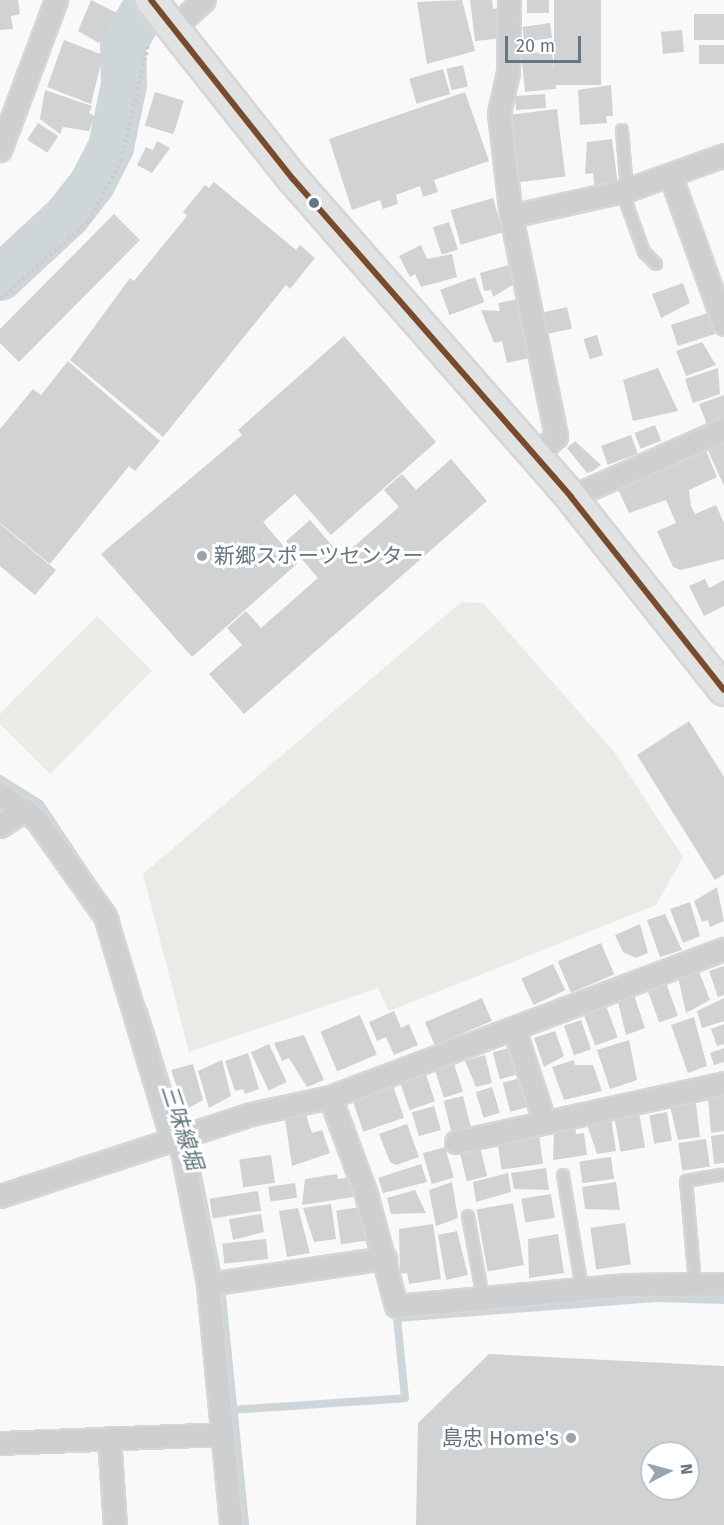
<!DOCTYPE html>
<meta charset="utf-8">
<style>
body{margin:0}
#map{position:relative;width:724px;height:1525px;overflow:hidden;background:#f9f9f9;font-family:"Fira Sans","Noto Sans JP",sans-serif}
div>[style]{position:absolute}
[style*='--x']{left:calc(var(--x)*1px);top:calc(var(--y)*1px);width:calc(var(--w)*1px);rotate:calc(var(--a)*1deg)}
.green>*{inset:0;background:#e8ebe6}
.stream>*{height:8px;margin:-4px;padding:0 4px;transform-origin:4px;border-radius:4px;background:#ced6d9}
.river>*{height:46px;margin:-23px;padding:0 23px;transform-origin:23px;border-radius:23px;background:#ced6d9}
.building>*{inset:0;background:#d0d2d3;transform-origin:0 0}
.path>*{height:4px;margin-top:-2px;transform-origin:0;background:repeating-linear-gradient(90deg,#cbcccd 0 3px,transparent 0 6px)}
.roads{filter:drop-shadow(2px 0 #d5d6d7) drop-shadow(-2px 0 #d5d6d7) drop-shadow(0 2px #d5d6d7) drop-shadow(0 -2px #d5d6d7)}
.lane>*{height:10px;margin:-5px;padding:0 5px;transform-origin:5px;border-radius:5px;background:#cecfd0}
.street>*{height:21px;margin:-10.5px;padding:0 10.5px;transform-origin:10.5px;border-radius:10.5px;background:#cecfd0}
.secondary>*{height:30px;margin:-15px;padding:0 15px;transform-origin:15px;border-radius:15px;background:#e1e2e2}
.bus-1>*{height:6px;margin:-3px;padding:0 3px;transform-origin:3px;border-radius:3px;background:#7a4b2a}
.dots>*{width:16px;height:16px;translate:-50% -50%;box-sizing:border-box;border:3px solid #fff;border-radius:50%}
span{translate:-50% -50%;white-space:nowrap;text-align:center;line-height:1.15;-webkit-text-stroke:6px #fff;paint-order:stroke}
.poi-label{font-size:21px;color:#657683}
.left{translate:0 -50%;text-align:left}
.right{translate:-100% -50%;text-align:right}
.water-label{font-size:22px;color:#60757c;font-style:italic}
.north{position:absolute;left:640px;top:1441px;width:60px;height:60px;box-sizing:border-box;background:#fff;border:2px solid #c1c8cd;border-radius:50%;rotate:84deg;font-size:16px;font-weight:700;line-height:24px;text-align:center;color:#657683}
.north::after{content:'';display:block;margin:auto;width:21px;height:27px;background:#99a4ac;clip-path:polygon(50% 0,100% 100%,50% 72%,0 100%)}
.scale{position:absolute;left:505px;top:36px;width:76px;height:27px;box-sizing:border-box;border:3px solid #657683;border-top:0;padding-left:8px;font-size:18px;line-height:21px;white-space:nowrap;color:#657683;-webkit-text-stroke:4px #fff;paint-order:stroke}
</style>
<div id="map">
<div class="green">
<i style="clip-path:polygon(461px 602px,483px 603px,615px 753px,683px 857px,656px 905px,389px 1011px,378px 988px,189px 1052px,143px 874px)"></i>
<i style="clip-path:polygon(97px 616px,152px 671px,50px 774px,0 724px,0 714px)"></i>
</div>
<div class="stream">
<i style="--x:0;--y:779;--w:47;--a:32"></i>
<i style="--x:40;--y:804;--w:137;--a:56.3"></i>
<i style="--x:144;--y:1010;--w:122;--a:72.9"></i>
<i style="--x:180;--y:1127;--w:26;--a:59"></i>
<i style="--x:193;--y:1149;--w:151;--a:78.9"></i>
<i style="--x:222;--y:1297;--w:229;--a:84.2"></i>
<i style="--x:231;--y:1410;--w:174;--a:-3.9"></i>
<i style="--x:405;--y:1398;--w:80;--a:-95.7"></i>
<i style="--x:397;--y:1318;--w:259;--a:-4.4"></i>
<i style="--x:655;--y:1298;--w:69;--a:1.7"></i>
</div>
<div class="river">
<i style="--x:0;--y:278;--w:91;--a:-42.8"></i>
<i style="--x:67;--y:216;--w:41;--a:-52"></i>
<i style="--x:92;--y:184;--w:42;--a:-62.8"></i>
<i style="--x:111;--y:147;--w:63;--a:-78.2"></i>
<i style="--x:124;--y:85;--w:40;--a:-91.4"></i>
<i style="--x:123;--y:45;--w:52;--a:-59"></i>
</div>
<div class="building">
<i style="clip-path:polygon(0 0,18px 0,20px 14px,11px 16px,13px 29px,0 30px)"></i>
<i style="clip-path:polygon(91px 0,117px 13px,99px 43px,78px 31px)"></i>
<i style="clip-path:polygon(462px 0,475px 51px,427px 64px,417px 2px)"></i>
<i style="clip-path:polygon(470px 0,492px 0,493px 9px,500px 8px,503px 38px,475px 41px)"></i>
<i style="left:527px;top:0;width:22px;height:13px"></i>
<i style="left:554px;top:0;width:47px;height:85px"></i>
<i style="left:724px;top:14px;width:26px;height:30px;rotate:90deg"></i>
<i style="left:550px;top:23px;width:15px;height:28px;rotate:82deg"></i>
<i style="left:682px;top:30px;width:22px;height:21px;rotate:85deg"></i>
<i style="clip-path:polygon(64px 40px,103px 55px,91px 104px,47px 87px)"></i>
<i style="left:724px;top:45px;width:19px;height:25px;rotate:90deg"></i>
<i style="left:552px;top:51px;width:38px;height:31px;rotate:84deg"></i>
<i style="left:463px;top:65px;width:22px;height:17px;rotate:77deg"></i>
<i style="left:443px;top:69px;width:26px;height:35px;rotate:74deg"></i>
<i style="clip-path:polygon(611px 85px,613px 116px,606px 116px,607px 123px,580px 125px,578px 90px)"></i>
<i style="clip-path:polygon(45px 90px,92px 106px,89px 113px,95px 116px,89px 131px,63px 127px,60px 134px,40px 119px)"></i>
<i style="left:155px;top:92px;width:30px;height:35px;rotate:17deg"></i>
<i style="clip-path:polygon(465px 92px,489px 161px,434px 180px,438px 192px,423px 197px,420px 186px,396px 195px,398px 204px,383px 209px,380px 200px,352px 210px,329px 139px)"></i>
<i style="left:545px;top:94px;width:14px;height:30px;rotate:86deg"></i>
<i style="left:557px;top:109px;width:68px;height:49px;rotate:83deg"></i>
<i style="left:38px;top:123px;width:24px;height:20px;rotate:33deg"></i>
<i style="clip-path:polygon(612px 139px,618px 186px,595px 189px,593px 173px,585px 174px,587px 142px)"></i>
<i style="clip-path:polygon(157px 141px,170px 148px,152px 173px,137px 165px,146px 147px,153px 150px)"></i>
<i style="clip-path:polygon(214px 182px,296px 250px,300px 245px,315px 258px,290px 289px,286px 285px,163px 437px,70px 360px,130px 278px,134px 281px,187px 216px,183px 212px,205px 185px,209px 188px)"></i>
<i style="left:493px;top:198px;width:36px;height:44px;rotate:74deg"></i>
<i style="clip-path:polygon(114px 214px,140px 240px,19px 362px,0 343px,0 329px)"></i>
<i style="left:449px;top:222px;width:29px;height:17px;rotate:72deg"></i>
<i style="clip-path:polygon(421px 245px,427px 259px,452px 254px,457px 277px,421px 287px,415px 274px,410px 277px,399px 256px)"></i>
<i style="clip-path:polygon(509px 265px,514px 284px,493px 297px,491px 290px,484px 291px,480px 273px)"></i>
<i style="left:475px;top:277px;width:27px;height:37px;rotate:70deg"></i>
<i style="clip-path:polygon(683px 283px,690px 303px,661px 318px,652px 294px)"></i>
<i style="clip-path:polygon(517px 299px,529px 358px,507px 363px,502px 341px,494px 343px,481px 310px,500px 311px,498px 303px)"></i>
<i style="left:567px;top:307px;width:22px;height:25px;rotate:77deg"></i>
<i style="left:708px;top:313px;width:22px;height:39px;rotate:72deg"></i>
<i style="left:597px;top:335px;width:21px;height:14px;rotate:73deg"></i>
<i style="clip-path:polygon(344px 336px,436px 442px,331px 535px,295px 494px,263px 522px,298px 563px,192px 657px,101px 554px,242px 435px,238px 430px)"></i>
<i style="clip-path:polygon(702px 342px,716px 365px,686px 376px,676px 351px)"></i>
<i style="clip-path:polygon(68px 361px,160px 441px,135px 471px,129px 466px,50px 564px,0 523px,0 429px,33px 389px,41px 395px)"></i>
<i style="clip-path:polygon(658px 368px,678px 411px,633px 421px,623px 380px)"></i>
<i style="clip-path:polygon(718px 368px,720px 394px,693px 403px,685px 379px)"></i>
<i style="clip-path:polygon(724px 395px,724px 421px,708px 427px,699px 404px)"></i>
<i style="left:655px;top:425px;width:17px;height:22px;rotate:69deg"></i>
<i style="left:631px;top:435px;width:20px;height:32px;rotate:70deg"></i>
<i style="clip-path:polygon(724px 438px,724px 486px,706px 446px)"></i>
<i style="clip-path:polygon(575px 441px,601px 465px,593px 471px,587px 473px,567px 448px)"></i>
<i style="clip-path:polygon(704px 446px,717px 477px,689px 490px,691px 506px,695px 514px,716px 505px,724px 523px,724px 559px,681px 570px,673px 567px,657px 531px,676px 523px,666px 500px,629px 513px,616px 485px)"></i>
<i style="clip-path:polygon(451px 459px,487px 501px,244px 714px,209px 674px,242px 645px,227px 628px,246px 611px,261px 628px,318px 578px,286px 541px,310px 520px,342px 557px,399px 507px,384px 490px,402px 474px,416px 490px)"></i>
<i style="clip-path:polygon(0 524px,56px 570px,35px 595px,0 566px)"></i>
<i style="clip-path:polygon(705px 579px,709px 588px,724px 580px,724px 606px,704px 616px,689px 586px)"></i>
<i style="clip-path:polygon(689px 721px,724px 777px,724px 874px,715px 880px,637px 755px)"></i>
<i style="clip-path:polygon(717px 887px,724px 921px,710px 927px,708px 920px,702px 922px,694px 901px)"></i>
<i style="clip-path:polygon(690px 902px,700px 936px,683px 943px,670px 909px)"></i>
<i style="clip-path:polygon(665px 914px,682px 950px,660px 957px,647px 920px)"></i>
<i style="clip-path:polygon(640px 924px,648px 953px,636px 958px,623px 952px,615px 935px)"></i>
<i style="left:601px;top:943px;width:34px;height:47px;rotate:67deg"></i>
<i style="left:553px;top:964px;width:29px;height:35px;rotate:65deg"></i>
<i style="clip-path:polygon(724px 966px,724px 995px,718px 997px,709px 971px)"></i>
<i style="clip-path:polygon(698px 969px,710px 1000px,686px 1013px,678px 977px)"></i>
<i style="left:665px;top:980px;width:38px;height:20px;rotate:70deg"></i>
<i style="clip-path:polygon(632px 989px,645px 1028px,626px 1035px,617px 998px)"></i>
<i style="left:482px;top:998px;width:25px;height:62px;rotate:67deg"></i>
<i style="clip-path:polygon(724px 998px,724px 1021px,702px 1028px,697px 1011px)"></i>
<i style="left:604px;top:1000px;width:40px;height:24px;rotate:70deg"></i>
<i style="clip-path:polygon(394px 1011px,401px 1028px,409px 1024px,418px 1045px,394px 1055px,386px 1037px,377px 1041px,369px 1022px)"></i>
<i style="left:360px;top:1015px;width:43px;height:43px;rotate:67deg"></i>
<i style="clip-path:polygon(694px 1017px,707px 1066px,688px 1073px,671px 1025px)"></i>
<i style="left:581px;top:1020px;width:31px;height:18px;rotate:71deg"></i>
<i style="clip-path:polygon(724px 1024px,724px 1044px,717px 1046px,711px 1029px)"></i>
<i style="clip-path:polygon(555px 1031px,564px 1056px,544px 1067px,534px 1038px)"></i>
<i style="clip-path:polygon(304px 1035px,324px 1080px,307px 1087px,289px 1058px,282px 1061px,274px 1043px)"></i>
<i style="clip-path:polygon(629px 1040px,637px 1080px,610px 1089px,597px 1050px)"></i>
<i style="left:269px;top:1044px;width:42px;height:20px;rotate:65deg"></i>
<i style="left:512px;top:1047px;width:28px;height:20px;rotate:75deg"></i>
<i style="clip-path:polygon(724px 1048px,724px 1062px,714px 1065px,710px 1053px)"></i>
<i style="clip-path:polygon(248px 1053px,259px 1089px,245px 1094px,243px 1089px,235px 1091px,225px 1061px)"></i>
<i style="clip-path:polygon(485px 1055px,492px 1083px,476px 1087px,465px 1061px)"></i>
<i style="clip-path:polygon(222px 1060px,231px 1096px,209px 1108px,198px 1071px)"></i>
<i style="clip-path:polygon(574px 1060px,575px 1065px,593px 1065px,602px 1091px,564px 1100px,552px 1067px)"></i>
<i style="clip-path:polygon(193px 1064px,203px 1100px,185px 1110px,171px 1070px)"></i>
<i style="left:454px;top:1064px;width:29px;height:20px;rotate:72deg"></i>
<i style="left:424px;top:1069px;width:34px;height:27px;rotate:71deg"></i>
<i style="left:520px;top:1078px;width:30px;height:18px;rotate:75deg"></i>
<i style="left:391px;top:1080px;width:40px;height:43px;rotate:71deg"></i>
<i style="left:492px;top:1087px;width:27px;height:17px;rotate:73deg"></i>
<i style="clip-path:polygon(695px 1095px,700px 1137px,678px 1140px,669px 1102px)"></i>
<i style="left:463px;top:1096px;width:33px;height:20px;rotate:76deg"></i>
<i style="clip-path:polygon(724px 1096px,724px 1131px,711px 1133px,708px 1098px)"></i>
<i style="left:434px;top:1106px;width:25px;height:23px;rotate:74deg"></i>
<i style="left:638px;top:1107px;width:41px;height:25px;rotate:80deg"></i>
<i style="clip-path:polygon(610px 1111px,616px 1151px,597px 1154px,585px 1119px)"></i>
<i style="clip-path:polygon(305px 1112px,312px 1133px,322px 1130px,330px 1153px,292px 1166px,285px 1119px)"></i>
<i style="left:667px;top:1112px;width:29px;height:18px;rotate:80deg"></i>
<i style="clip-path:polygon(407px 1124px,419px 1157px,396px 1165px,390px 1162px,379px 1134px)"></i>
<i style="clip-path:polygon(575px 1125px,576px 1134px,584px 1133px,587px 1155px,553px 1160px,554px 1131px)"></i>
<i style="clip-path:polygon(724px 1134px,724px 1163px,714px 1164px,711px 1136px)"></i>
<i style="left:539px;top:1135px;width:29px;height:42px;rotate:82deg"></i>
<i style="left:706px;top:1139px;width:28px;height:28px;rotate:82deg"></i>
<i style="left:445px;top:1147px;width:32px;height:23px;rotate:74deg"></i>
<i style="left:480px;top:1147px;width:30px;height:21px;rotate:76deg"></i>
<i style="left:271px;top:1155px;width:28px;height:32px;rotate:82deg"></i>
<i style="left:611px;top:1157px;width:22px;height:32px;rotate:82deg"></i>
<i style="clip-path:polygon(421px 1164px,427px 1182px,383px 1193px,378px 1178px)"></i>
<i style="clip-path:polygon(546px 1168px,549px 1190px,514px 1189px,511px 1173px)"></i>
<i style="clip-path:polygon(508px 1173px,511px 1192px,476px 1202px,473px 1182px)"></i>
<i style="clip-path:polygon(337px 1174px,338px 1179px,350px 1177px,353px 1197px,302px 1205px,305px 1179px)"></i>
<i style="clip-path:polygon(452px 1182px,458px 1218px,436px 1226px,429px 1190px)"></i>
<i style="clip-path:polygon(616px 1182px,620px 1210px,585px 1209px,582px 1187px)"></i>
<i style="left:295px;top:1183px;width:15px;height:27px;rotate:82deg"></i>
<i style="clip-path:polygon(415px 1190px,426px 1213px,391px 1214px,387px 1198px)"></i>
<i style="left:258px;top:1191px;width:20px;height:49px;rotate:81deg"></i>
<i style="left:551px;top:1194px;width:24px;height:30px;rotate:81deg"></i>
<i style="left:513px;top:1203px;width:63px;height:37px;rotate:80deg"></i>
<i style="clip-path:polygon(331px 1204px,336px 1239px,314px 1242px,303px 1208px)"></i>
<i style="left:361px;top:1207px;width:34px;height:25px;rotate:82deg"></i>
<i style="clip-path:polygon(298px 1208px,310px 1253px,287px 1257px,279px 1211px)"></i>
<i style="clip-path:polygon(261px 1214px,264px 1232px,233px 1240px,229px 1219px)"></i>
<i style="left:625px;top:1223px;width:42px;height:35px;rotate:82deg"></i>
<i style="clip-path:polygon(433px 1224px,441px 1279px,409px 1284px,407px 1273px,400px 1274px,399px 1229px)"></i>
<i style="clip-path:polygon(457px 1231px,468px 1275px,446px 1280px,438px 1235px)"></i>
<i style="clip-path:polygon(558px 1234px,564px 1273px,529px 1278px,528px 1239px)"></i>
<i style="left:266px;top:1239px;width:20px;height:44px;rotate:84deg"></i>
<i style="clip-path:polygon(evenodd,489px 1354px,724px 1366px,724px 1525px,416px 1525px,418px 1423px,489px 1354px,652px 1453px,688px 1453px,688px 1489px,652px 1489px,652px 1453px)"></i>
</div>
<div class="path">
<i style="--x:0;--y:299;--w:118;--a:-41.2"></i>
<i style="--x:89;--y:221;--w:69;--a:-62.3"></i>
<i style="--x:121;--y:160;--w:121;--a:-76.7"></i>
</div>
<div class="roads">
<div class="lane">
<i style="--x:622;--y:130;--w:60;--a:85.2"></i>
<i style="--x:622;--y:191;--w:65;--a:70.2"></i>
<i style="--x:644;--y:252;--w:17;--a:45"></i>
<i style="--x:563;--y:1175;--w:116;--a:80.5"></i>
<i style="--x:468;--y:1216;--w:83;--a:79.6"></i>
<i style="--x:695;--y:1283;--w:102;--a:-95"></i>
<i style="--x:686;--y:1181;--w:36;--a:-10"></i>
</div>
<div class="street">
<i style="--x:509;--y:0;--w:72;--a:90.8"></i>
<i style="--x:508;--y:72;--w:42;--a:102.4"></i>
<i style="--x:499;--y:113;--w:104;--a:83.4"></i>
<i style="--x:511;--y:216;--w:225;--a:78.4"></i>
<i style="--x:556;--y:436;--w:29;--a:136"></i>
<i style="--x:174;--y:27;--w:40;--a:-42"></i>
<i style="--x:0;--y:150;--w:160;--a:-69.5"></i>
<i style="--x:671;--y:177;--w:156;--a:70.2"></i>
<i style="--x:511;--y:216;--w:119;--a:-12.6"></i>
<i style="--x:627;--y:190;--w:103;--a:-19.8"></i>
<i style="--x:571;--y:497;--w:167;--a:-24"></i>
<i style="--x:0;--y:794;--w:44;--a:34.8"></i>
<i style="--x:36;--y:819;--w:119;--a:54.6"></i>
<i style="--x:105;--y:916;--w:222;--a:73.3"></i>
<i style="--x:169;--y:1129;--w:26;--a:59"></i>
<i style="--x:182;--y:1151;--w:136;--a:78.9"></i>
<i style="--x:208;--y:1284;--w:242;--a:84.5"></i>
<i style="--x:0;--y:826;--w:30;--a:-33"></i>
<i style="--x:514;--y:1029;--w:96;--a:71.8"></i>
<i style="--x:330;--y:1097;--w:103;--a:69.6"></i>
<i style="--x:366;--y:1194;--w:116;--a:75"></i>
<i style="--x:396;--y:1306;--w:231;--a:-5.2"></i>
<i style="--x:626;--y:1285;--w:98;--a:-0.6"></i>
<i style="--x:456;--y:1142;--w:274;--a:-12.4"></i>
<i style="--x:0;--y:1196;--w:264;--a:-18.1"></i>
<i style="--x:251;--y:1114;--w:81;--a:-12.1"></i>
<i style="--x:330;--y:1097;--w:421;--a:-20.6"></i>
<i style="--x:208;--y:1284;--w:179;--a:-8.4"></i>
<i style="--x:109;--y:1438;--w:87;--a:86.1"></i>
<i style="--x:0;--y:1443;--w:220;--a:-2.3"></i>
</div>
<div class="secondary">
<i style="--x:151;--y:0;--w:228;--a:51.6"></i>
<i style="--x:293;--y:179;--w:422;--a:48.8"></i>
<i style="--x:571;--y:497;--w:246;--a:51.6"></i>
</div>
</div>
<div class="bus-1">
<i style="--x:151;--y:0;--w:228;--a:51.6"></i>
<i style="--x:293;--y:179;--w:422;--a:48.8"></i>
<i style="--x:571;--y:497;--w:246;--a:51.6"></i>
</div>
<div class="dots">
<i style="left:314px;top:203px;background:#657683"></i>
<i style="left:202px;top:556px;background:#99a4ac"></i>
<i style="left:571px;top:1438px;background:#99a4ac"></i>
</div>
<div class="poi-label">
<span class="left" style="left:214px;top:556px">新郷スポーツセンター</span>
<span class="right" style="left:559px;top:1438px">島忠 Home's</span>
</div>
<div class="water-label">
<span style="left:182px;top:1127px;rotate:72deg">三味線堀</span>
</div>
<div class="north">N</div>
<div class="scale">20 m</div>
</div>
